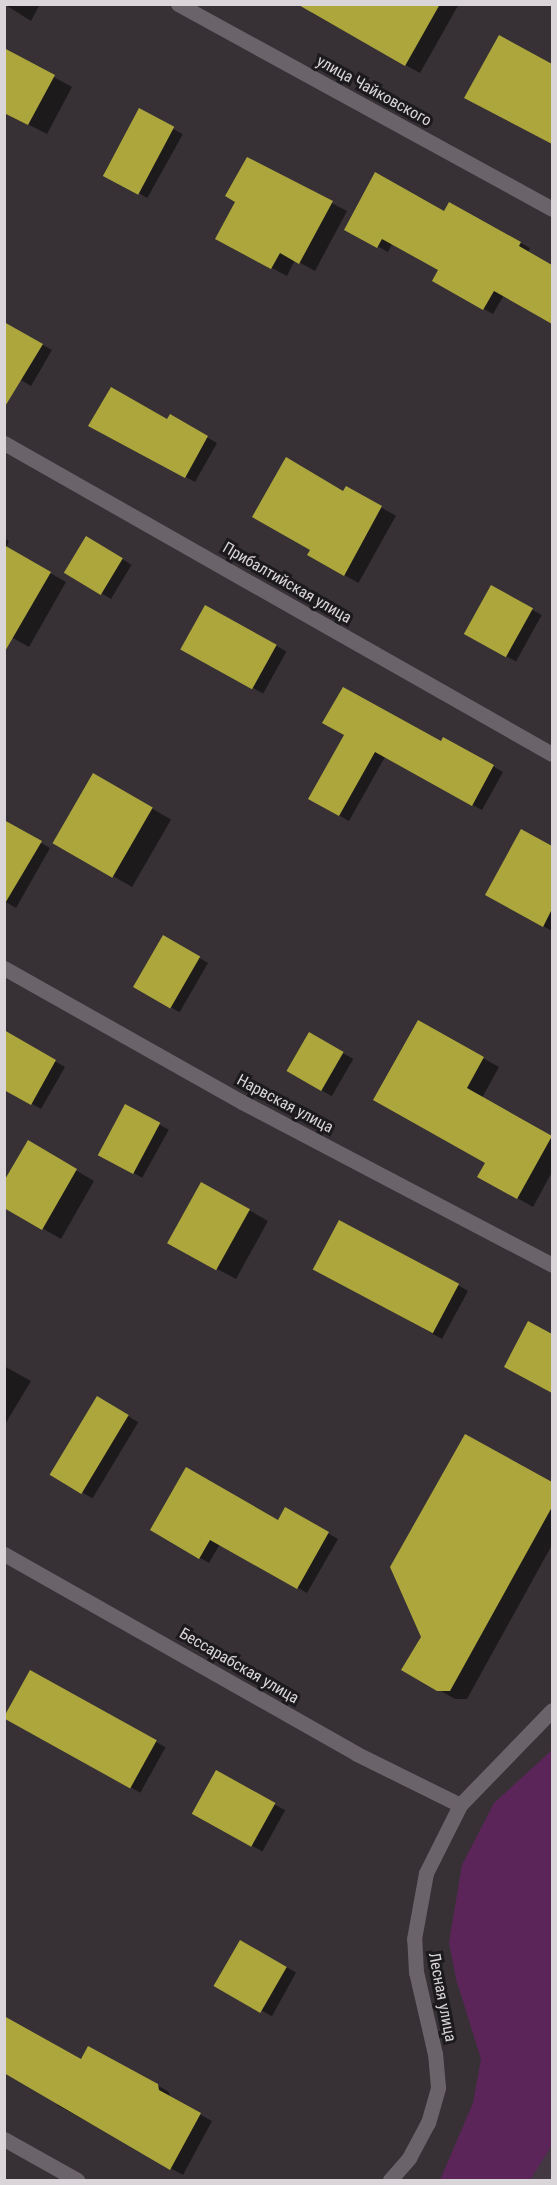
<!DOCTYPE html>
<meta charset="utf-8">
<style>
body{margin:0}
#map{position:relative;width:557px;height:2185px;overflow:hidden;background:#373136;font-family:"Roboto Condensed",sans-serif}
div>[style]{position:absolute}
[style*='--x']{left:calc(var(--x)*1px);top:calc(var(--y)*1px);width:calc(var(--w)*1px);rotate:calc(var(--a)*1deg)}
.built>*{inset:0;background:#443943}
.green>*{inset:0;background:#5c2559}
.shadow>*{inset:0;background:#0007;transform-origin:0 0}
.building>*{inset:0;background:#aca63d;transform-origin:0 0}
.street>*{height:15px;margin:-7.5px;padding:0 7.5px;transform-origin:7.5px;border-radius:7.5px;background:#6b636a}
span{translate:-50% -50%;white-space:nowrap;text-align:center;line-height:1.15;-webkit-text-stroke:6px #1c1a1c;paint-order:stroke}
.street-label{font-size:16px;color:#d9d5d9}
.frame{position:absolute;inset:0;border:6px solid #d9d5d9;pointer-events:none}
</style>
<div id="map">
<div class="built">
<i style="clip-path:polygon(552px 2145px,552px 2180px,530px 2180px)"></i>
</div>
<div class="green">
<i style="clip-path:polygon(552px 1750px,552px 2145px,530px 2180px,440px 2180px,473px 2103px,481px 2059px,456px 1979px,449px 1942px,462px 1865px,494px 1803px)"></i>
</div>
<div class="shadow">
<i style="clip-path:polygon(4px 4px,40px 4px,31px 21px)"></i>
<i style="clip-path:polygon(317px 4px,459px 4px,420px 73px,312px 13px)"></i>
<i style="clip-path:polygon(12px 54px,72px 87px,47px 134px,4px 112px)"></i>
<i style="clip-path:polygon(537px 66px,552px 75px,552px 143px,475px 103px)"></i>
<i style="left:139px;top:110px;width:50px;height:73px;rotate:29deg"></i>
<i style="clip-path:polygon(247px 159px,347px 211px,315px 271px,295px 260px,287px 276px,232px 247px)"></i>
<i style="clip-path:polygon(450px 204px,530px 248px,528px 253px,552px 267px,552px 322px,504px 295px,493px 314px,434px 281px,440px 270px,392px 244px,388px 252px,346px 229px,445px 213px)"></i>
<i style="clip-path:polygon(9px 326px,52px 350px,31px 386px,4px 370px)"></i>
<i style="clip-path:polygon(170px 416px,217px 443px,195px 482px,100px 431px,167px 421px)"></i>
<i style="left:346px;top:488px;width:57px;height:77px;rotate:29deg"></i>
<i style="left:87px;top:538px;width:52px;height:40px;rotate:31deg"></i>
<i style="clip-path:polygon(4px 539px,9px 541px,6px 548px,66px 582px,29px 647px,4px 633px)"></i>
<i style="left:491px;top:587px;width:58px;height:53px;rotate:29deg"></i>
<i style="left:206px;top:607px;width:92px;height:48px;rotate:29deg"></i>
<i style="clip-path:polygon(346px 735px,442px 743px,444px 739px,503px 772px,482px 810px,385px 757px,349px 821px,310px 799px)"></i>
<i style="left:94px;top:775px;width:89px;height:78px;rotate:30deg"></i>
<i style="clip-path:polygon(9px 824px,50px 848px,16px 908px,4px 901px)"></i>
<i style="clip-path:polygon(522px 831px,552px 848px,552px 931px,506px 905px)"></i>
<i style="left:163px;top:937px;width:52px;height:57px;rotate:30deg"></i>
<i style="clip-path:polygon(418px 1022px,499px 1067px,482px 1098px,552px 1138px,552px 1172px,533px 1207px,479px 1176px,487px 1162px)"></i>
<i style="left:310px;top:1034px;width:50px;height:43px;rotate:30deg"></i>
<i style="clip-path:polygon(9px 1035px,65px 1067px,41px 1109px,4px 1088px)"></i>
<i style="left:126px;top:1106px;width:49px;height:55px;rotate:29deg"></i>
<i style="clip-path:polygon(28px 1142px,94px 1181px,61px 1239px,4px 1206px)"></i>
<i style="clip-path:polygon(249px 1210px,268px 1221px,236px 1279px,187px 1253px)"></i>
<i style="clip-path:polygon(315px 1268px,458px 1285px,468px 1291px,442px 1339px)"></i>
<i style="clip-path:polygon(529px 1323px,552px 1335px,552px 1392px,506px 1366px)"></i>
<i style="clip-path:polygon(4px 1366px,31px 1381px,4px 1426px)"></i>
<i style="left:98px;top:1398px;width:47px;height:89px;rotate:31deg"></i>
<i style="clip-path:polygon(466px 1436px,552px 1484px,552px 1545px,467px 1699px,455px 1699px,404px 1670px,422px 1637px)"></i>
<i style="clip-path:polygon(286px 1509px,338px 1539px,307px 1593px,220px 1544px,209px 1563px,152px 1530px,278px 1522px)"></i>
<i style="left:30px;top:1672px;width:155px;height:52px;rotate:29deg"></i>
<i style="left:216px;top:1772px;width:79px;height:47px;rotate:29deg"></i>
<i style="left:241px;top:1942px;width:63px;height:50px;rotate:29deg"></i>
<i style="clip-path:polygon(82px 2061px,157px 2085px,169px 2092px,170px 2098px,212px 2121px,183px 2175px,57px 2105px)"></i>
</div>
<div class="building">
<i style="clip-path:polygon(297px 4px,440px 4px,405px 66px)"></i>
<i style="clip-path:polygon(499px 35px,552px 64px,552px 144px,464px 98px)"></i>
<i style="clip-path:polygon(4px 48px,55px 75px,28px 125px,4px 113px)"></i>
<i style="left:139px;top:108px;width:40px;height:77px;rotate:28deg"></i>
<i style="clip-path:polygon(247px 157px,333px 201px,299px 264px,280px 253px,271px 269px,215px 239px,235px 202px,225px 196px)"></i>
<i style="clip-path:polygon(375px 172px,444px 211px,449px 202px,521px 242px,519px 246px,552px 265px,552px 324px,494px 291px,483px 310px,432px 281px,438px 270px,382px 239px,377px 248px,344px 230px)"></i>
<i style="clip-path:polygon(4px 322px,43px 344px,4px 408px)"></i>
<i style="clip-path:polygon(111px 387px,167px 419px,170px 414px,208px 436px,185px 478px,88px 426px)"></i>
<i style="clip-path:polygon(286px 457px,343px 491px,346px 486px,382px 506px,344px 576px,307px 555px,310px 550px,252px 517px)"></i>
<i style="left:86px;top:536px;width:43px;height:43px;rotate:31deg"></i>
<i style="clip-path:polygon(4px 545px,51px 572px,4px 653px)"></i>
<i style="left:491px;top:585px;width:48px;height:56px;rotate:29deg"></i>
<i style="left:205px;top:605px;width:82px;height:51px;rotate:29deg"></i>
<i style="clip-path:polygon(343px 687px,441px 741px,443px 737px,494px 765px,472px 806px,375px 752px,339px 816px,308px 799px,344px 735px,322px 723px)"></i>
<i style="left:93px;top:773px;width:69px;height:81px;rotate:30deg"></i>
<i style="clip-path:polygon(4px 820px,42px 841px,4px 905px)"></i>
<i style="clip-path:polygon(521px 829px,552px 846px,552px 909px,543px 927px,485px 895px)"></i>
<i style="left:163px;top:935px;width:43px;height:60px;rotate:30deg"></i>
<i style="clip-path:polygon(418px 1020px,484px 1057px,467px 1088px,552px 1136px,517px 1199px,477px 1177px,485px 1163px,373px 1100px)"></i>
<i style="clip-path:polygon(4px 1030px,56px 1060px,31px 1105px,4px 1090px)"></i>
<i style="left:309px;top:1032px;width:40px;height:45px;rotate:30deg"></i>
<i style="left:125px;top:1104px;width:40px;height:58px;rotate:28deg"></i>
<i style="clip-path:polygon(28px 1140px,77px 1169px,42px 1230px,4px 1208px,4px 1181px)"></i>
<i style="left:201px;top:1182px;width:56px;height:70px;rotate:29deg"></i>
<i style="left:339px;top:1220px;width:136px;height:56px;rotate:28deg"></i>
<i style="clip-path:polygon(528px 1321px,552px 1334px,552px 1393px,504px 1367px)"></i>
<i style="left:97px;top:1396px;width:37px;height:92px;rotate:31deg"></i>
<i style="clip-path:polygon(465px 1434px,552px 1482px,552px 1507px,450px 1691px,437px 1691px,401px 1670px,421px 1637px,390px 1567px)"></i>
<i style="clip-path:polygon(186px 1467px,278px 1520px,285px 1507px,329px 1532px,297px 1589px,210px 1540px,199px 1559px,150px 1530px)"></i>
<i style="left:30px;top:1670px;width:145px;height:55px;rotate:29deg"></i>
<i style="left:216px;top:1770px;width:68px;height:50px;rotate:29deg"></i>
<i style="left:240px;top:1940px;width:54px;height:53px;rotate:30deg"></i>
<i style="clip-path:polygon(4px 2016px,81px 2059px,88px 2046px,158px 2084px,159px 2090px,201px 2113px,170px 2170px,4px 2073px)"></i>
</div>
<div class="street">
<i style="--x:178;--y:4;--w:426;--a:28.7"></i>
<i style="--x:4;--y:443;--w:630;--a:29.58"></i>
<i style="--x:4;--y:968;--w:273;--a:29.4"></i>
<i style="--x:242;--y:1102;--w:350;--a:27.7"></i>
<i style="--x:4;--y:1554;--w:406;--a:29.5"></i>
<i style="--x:357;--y:1754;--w:115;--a:26.3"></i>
<i style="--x:4;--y:2139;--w:84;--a:29.3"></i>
<i style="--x:390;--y:2180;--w:29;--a:-49"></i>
<i style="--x:409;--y:2158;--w:40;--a:-62"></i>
<i style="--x:428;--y:2123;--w:37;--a:-74"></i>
<i style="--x:438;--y:2087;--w:33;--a:-95"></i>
<i style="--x:435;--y:2054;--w:84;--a:-103"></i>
<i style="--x:416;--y:1972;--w:33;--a:-93"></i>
<i style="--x:414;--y:1939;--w:67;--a:-79.7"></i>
<i style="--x:426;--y:1873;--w:76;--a:-63.4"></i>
<i style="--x:460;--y:1805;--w:132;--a:-45.9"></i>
</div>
<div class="street-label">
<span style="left:374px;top:91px;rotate:29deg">улица Чайковского</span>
<span style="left:287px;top:583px;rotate:30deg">Прибалтийская улица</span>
<span style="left:285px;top:1104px;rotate:28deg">Нарвская улица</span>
<span style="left:239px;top:1666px;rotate:30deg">Бессарабская улица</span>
<span style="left:442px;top:1997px;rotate:79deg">Лесная улица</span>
</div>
<div class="frame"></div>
</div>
